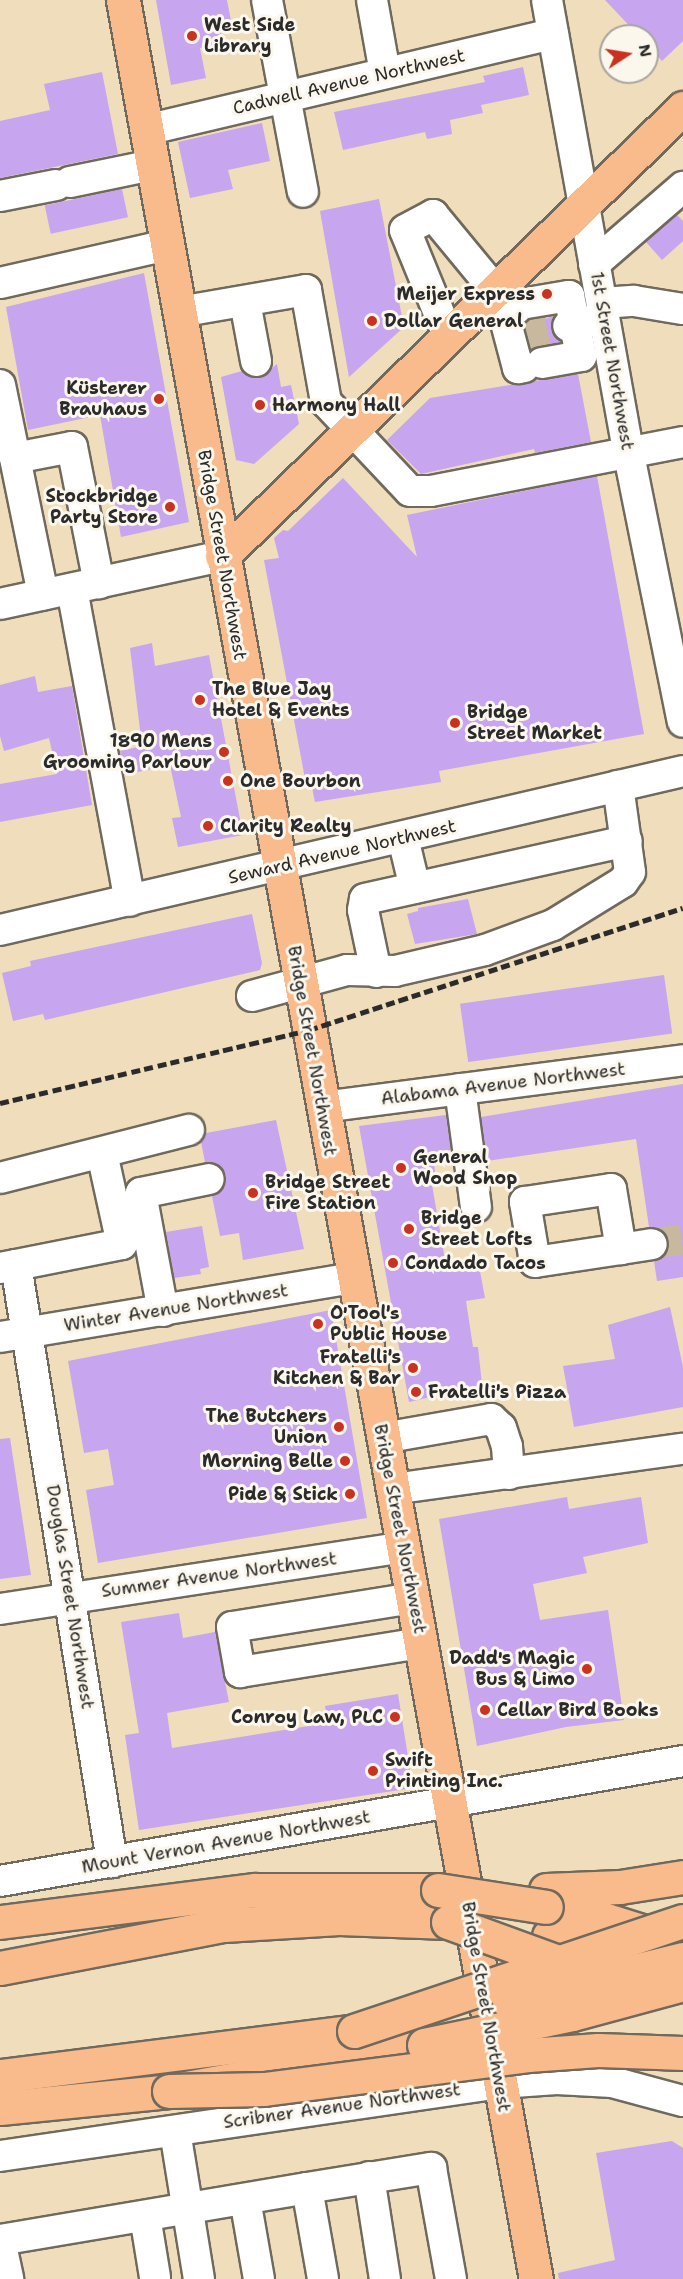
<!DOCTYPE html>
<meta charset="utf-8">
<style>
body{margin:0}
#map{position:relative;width:683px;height:2279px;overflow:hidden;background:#efddbb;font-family:"Shantell Sans",sans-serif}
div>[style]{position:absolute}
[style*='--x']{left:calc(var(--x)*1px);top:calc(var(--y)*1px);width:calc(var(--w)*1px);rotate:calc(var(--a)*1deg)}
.building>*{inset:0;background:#c7a5ef;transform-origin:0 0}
.minor-tunnel>*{height:30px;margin-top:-15px;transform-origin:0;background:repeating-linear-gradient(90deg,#c8b99e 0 30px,transparent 0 45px)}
.roads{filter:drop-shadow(2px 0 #70695d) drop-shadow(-2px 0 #70695d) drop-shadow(0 2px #70695d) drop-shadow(0 -2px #70695d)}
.minor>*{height:30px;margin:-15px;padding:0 15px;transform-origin:15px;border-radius:15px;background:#fff}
.major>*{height:33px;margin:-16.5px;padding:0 16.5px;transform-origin:16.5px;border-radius:16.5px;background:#fabb8c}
.highway>*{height:33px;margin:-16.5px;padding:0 16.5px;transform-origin:16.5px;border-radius:16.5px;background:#fabb8c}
.rail>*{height:4.5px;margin-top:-2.25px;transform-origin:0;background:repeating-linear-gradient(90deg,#2b2b2b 0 9px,transparent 0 13.5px)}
.bridges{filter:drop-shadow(2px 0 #70695d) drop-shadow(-2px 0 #70695d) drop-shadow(0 2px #70695d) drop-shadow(0 -2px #70695d)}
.highway-bridge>*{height:33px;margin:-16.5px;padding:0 16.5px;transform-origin:16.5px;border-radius:16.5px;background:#fabb8c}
.dots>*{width:16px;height:16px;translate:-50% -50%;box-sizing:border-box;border:3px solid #fbf7ec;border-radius:50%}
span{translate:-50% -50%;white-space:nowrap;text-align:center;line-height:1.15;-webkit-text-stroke:6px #fbf7ec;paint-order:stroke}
.poi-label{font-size:18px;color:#2b2b2b;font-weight:700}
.left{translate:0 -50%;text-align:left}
.right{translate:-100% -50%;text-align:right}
.street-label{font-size:18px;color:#2b2b2b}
.north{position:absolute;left:599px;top:24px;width:60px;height:60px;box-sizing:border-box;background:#fbf7ec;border:2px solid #a8a59f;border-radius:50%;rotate:78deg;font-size:16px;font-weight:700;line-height:24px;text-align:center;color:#2b2b2b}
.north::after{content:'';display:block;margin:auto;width:21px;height:27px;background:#c8321e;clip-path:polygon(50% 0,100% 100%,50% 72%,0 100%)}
</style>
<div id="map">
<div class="building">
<i style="clip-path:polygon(156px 0,227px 0,232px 26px,220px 28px,223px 44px,200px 48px,206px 78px,171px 85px)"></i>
<i style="clip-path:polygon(605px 0,683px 0,683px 41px,662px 61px,647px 44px,647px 36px,639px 36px)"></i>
<i style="clip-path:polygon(523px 67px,529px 95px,481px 105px,483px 113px,450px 120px,452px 134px,427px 139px,425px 132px,343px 150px,334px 112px,485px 82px,483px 76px)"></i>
<i style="clip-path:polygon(102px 72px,118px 154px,0 178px,0 121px,50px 110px,44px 84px)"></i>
<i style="clip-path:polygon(262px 123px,270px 161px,228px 170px,233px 189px,190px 198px,178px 142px)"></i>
<i style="left:122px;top:189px;width:29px;height:79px;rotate:78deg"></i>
<i style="clip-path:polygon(379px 199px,404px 327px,349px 377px,320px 211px)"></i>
<i style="clip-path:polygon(677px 215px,683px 221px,683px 241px,662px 260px,646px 242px)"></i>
<i style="clip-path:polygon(144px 273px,189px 522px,121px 537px,100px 415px,28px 430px,6px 307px)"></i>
<i style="clip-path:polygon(554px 316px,551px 330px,561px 342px,531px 350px,524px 325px)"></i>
<i style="clip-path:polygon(277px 364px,281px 387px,291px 385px,299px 424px,254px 464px,236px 460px,221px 377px,242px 371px,260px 378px)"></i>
<i style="clip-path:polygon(578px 374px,591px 442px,535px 453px,534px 449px,421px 474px,387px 440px,430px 398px)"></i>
<i style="clip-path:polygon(597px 476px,644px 734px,439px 771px,441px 782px,315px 802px,311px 783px,306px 784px,264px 560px,279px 558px,274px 538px,283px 530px,288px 531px,343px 478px,417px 557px,407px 515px)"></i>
<i style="clip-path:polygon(152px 643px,155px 666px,209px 655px,243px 835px,178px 847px,172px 818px,181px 817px,170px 765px,124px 775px,120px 751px,142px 746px,130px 648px)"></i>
<i style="clip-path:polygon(35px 676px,38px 692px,72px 686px,92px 805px,0 822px,0 784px,57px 774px,49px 738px,4px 751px,0 736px,0 685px)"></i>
<i style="clip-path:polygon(468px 899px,477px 934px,415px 944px,407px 914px,418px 911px,418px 908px)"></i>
<i style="clip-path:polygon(252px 914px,262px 963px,260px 970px,45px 1020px,43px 1014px,13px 1021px,2px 973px,31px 966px,30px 961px)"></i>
<i style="left:664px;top:975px;width:59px;height:206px;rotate:82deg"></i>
<i style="clip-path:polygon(683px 1084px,683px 1277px,657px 1281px,654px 1261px,663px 1257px,669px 1242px,665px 1233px,649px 1227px,636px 1139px,487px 1161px,481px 1117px)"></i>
<i style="clip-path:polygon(446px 1115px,451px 1150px,433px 1153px,435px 1173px,430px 1173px,447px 1272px,479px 1266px,485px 1298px,466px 1301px,473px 1347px,478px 1347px,482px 1385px,409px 1402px,359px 1126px)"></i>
<i style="clip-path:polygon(276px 1120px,304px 1249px,243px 1260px,239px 1233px,220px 1236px,212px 1196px,221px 1191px,226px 1176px,221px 1167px,205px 1162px,201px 1142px,206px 1133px)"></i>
<i style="clip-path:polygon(202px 1226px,209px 1267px,200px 1269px,201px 1274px,174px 1278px,166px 1232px)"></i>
<i style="clip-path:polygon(670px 1307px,683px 1367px,683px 1407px,574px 1427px,563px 1366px,615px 1359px,608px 1325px)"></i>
<i style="clip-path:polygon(331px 1310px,367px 1518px,98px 1563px,86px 1490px,114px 1485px,108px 1449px,84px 1453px,68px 1361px)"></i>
<i style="clip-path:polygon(10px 1438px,31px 1575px,0 1579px,0 1439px)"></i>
<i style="clip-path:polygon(567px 1497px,569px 1509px,641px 1497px,648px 1543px,583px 1557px,587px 1573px,533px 1584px,540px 1620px,608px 1610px,624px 1720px,566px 1727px,477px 1746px,439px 1519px)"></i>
<i style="clip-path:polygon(179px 1613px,183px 1638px,215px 1632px,229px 1702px,167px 1713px,172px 1748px,328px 1723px,325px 1706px,398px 1694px,413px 1788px,139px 1830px,125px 1735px,139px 1733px,121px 1622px)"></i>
<i style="clip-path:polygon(672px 2141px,683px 2148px,683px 2279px,559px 2279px,558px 2273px,615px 2260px,596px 2153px)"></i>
</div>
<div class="minor-tunnel">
<i style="--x:518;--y:336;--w:51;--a:-11.3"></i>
<i style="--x:652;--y:1244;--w:31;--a:-9"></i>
</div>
<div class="roads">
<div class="minor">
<i style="--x:267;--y:0;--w:195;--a:79.4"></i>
<i style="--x:372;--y:0;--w:74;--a:79.9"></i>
<i style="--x:547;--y:0;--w:462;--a:79.8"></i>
<i style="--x:629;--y:455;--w:272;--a:78.6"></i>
<i style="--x:146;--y:130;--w:418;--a:-13.3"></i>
<i style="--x:70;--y:182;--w:85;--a:-11.6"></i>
<i style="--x:0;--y:196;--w:57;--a:-11.1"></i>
<i style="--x:594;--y:264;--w:118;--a:-40.9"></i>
<i style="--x:0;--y:283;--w:171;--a:-12.8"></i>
<i style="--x:245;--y:302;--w:60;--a:79.4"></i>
<i style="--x:602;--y:303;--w:32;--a:-4"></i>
<i style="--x:634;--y:301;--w:50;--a:9.3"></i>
<i style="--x:492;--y:304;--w:20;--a:49"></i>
<i style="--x:505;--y:319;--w:51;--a:75.1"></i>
<i style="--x:518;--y:368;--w:6;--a:-9"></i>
<i style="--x:179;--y:312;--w:129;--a:-9.8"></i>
<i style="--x:306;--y:290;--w:114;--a:79.9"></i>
<i style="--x:326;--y:402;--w:122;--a:46.7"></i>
<i style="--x:410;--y:491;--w:21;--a:0"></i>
<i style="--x:431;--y:491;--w:257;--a:-11"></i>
<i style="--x:505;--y:319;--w:22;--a:-43"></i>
<i style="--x:521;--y:304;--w:49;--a:-9.5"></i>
<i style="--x:569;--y:296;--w:29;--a:78"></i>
<i style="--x:575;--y:324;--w:7;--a:164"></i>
<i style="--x:448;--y:335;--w:113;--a:-112.3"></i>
<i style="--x:405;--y:230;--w:32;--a:-28"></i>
<i style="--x:433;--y:215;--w:96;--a:50.5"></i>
<i style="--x:542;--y:363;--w:40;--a:-10"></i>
<i style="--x:581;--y:356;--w:33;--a:-101"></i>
<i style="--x:575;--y:324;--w:21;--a:-11"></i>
<i style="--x:0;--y:385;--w:214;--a:78.4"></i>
<i style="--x:15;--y:458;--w:58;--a:-10.9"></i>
<i style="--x:72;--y:447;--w:139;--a:78.8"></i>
<i style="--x:72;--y:589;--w:317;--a:79.5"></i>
<i style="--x:0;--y:604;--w:227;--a:-12.2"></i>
<i style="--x:403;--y:838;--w:51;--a:76.5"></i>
<i style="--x:0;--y:930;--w:701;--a:-13.1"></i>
<i style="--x:376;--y:972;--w:63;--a:-101.8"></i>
<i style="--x:363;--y:910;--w:11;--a:-80"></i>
<i style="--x:365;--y:899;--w:268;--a:-12.5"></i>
<i style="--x:252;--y:996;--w:98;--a:-15.3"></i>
<i style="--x:347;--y:970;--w:48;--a:1.2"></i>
<i style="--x:395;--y:971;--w:92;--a:-13.1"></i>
<i style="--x:485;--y:950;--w:72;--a:-20.2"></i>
<i style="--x:553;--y:925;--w:82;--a:-31.6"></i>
<i style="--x:623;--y:882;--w:12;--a:-55"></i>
<i style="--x:630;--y:872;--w:87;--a:-97.9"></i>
<i style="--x:460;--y:1089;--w:119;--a:82.3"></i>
<i style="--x:323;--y:1107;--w:363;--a:-7.4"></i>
<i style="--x:0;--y:1178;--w:195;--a:-14.3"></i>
<i style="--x:611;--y:1189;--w:61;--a:80.5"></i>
<i style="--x:621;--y:1249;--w:87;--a:171.4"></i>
<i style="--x:535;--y:1262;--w:61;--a:-99.5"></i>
<i style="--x:525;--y:1202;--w:87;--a:-8.6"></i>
<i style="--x:621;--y:1249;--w:31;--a:-9"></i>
<i style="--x:16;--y:1265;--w:108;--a:-11.2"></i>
<i style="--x:122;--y:1244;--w:93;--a:-102.4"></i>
<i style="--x:0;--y:1268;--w:16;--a:-11"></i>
<i style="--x:16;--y:1265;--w:605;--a:80.86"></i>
<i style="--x:163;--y:1311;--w:120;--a:-100.6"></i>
<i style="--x:141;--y:1193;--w:69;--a:-11.6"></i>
<i style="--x:0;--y:1337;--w:358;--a:-9.5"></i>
<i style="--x:383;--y:1438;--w:110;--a:-10"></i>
<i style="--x:491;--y:1419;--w:13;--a:42"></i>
<i style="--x:501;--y:1428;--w:19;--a:72"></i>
<i style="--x:507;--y:1446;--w:28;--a:86"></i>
<i style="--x:393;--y:1489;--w:293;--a:-7.9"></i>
<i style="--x:413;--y:1598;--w:183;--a:170.9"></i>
<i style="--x:232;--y:1627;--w:46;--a:79.9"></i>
<i style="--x:240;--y:1672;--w:183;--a:-9.1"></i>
<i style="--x:0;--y:1609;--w:408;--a:-8.7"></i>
<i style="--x:0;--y:1881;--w:693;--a:-9.96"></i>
<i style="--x:175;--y:2131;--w:150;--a:80.8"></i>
<i style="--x:0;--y:2156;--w:504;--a:-8.32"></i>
<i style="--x:499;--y:2083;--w:58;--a:-3.9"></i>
<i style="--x:557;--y:2079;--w:55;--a:3.1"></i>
<i style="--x:612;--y:2082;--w:73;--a:15"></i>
<i style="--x:369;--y:2177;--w:103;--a:81.1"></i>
<i style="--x:307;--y:2188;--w:126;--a:-9.2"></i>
<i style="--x:431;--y:2168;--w:113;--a:79.8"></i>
<i style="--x:245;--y:2199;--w:81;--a:80.1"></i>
<i style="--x:145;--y:2216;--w:62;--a:80.7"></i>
<i style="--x:0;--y:2240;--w:311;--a:-9.6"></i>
<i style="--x:307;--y:2188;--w:92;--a:80"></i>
<i style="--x:0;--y:2240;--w:40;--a:78"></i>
</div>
<div class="major">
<i style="--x:123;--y:0;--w:2316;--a:79.73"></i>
<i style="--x:222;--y:556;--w:643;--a:-44.18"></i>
</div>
<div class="highway">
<i style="--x:546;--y:1890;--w:74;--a:-2.3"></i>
<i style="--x:620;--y:1887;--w:64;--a:-9"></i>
<i style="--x:546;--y:1907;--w:58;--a:11.9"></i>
<i style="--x:603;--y:1919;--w:84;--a:17.4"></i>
<i style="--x:0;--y:1922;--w:257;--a:-7.2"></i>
<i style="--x:255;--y:1890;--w:183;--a:0"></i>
<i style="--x:549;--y:1936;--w:66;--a:12.2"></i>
<i style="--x:0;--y:1968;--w:228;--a:-10.9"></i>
<i style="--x:224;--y:1925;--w:115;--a:-3.5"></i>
<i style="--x:339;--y:1918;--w:109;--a:2.1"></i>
<i style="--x:0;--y:2076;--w:357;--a:-7.2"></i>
<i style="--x:0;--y:2108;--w:170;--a:-5.7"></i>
<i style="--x:169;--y:2091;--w:259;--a:-10.2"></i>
</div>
</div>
<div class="rail">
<i style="--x:0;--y:1103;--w:318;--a:-13.3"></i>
<i style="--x:309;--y:1030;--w:393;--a:-18.1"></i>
</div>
<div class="bridges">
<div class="highway-bridge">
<i style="--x:438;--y:1890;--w:109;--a:8.9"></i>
<i style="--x:448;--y:1922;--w:114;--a:20"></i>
<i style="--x:509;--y:2002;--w:179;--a:-13.9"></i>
<i style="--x:354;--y:2031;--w:347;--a:-18.5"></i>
<i style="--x:424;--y:2045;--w:151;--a:-11.8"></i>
<i style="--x:572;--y:2014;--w:115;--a:-15.1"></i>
<i style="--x:169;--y:2091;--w:95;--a:-1.2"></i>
<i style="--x:264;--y:2089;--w:266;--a:-7.3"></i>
<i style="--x:528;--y:2055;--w:70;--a:-4.1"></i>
<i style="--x:598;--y:2050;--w:85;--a:2"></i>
</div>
</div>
<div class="dots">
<i style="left:192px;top:36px;background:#c8321e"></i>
<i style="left:547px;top:294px;background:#c8321e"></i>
<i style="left:372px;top:321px;background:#c8321e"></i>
<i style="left:159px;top:399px;background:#c8321e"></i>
<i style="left:260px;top:405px;background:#c8321e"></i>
<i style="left:170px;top:507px;background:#c8321e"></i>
<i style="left:200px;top:700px;background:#c8321e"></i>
<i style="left:455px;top:723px;background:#c8321e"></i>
<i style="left:224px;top:752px;background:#c8321e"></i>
<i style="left:228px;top:781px;background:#c8321e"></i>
<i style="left:208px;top:826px;background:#c8321e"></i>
<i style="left:401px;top:1168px;background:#c8321e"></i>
<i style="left:253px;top:1193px;background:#c8321e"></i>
<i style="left:409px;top:1229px;background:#c8321e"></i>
<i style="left:393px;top:1263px;background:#c8321e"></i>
<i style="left:318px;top:1324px;background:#c8321e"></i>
<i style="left:413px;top:1368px;background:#c8321e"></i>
<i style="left:416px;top:1392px;background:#c8321e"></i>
<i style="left:339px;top:1427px;background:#c8321e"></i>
<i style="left:345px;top:1461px;background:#c8321e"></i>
<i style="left:350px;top:1494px;background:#c8321e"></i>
<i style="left:587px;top:1669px;background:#c8321e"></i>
<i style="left:485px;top:1710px;background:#c8321e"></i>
<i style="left:395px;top:1717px;background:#c8321e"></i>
<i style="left:373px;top:1771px;background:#c8321e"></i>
</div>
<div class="poi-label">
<span class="left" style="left:204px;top:36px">West Side<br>Library</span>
<span class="right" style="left:535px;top:294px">Meijer Express</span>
<span class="left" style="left:384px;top:321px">Dollar General</span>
<span class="right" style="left:147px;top:399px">Küsterer<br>Brauhaus</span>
<span class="left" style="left:272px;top:405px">Harmony Hall</span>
<span class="right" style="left:158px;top:507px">Stockbridge<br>Party Store</span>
<span class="left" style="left:212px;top:700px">The Blue Jay<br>Hotel &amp; Events</span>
<span class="left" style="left:467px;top:723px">Bridge<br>Street Market</span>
<span class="right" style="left:212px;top:752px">1890 Mens<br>Grooming Parlour</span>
<span class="left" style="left:240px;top:781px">One Bourbon</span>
<span class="left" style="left:220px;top:826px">Clarity Realty</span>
<span class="left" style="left:413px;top:1168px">General<br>Wood Shop</span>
<span class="left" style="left:265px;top:1193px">Bridge Street<br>Fire Station</span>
<span class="left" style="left:421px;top:1229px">Bridge<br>Street Lofts</span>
<span class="left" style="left:405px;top:1263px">Condado Tacos</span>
<span class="left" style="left:330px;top:1324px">O'Tool's<br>Public House</span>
<span class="right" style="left:401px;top:1368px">Fratelli's<br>Kitchen &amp; Bar</span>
<span class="left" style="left:428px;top:1392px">Fratelli's Pizza</span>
<span class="right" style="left:327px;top:1427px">The Butchers<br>Union</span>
<span class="right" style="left:333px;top:1461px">Morning Belle</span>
<span class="right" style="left:338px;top:1494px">Pide &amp; Stick</span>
<span class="right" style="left:575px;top:1669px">Dadd's Magic<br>Bus &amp; Limo</span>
<span class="left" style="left:497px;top:1710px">Cellar Bird Books</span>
<span class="right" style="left:383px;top:1717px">Conroy Law, PLC</span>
<span class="left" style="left:385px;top:1771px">Swift<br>Printing Inc.</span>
</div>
<div class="street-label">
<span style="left:349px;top:82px;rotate:-13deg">Cadwell Avenue Northwest</span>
<span style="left:612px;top:361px;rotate:80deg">1st Street Northwest</span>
<span style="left:222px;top:555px;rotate:80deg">Bridge Street Northwest</span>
<span style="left:342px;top:852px;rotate:-13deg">Seward Avenue Northwest</span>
<span style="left:312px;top:1051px;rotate:80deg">Bridge Street Northwest</span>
<span style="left:503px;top:1084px;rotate:-7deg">Alabama Avenue Northwest</span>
<span style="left:176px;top:1308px;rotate:-9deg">Winter Avenue Northwest</span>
<span style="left:400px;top:1529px;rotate:79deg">Bridge Street Northwest</span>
<span style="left:219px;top:1575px;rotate:-8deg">Summer Avenue Northwest</span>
<span style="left:70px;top:1597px;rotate:81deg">Douglas Street Northwest</span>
<span style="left:226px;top:1842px;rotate:-10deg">Mount Vernon Avenue Northwest</span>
<span style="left:486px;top:2007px;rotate:80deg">Bridge Street Northwest</span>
<span style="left:342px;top:2106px;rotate:-8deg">Scribner Avenue Northwest</span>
</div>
<div class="north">N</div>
</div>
